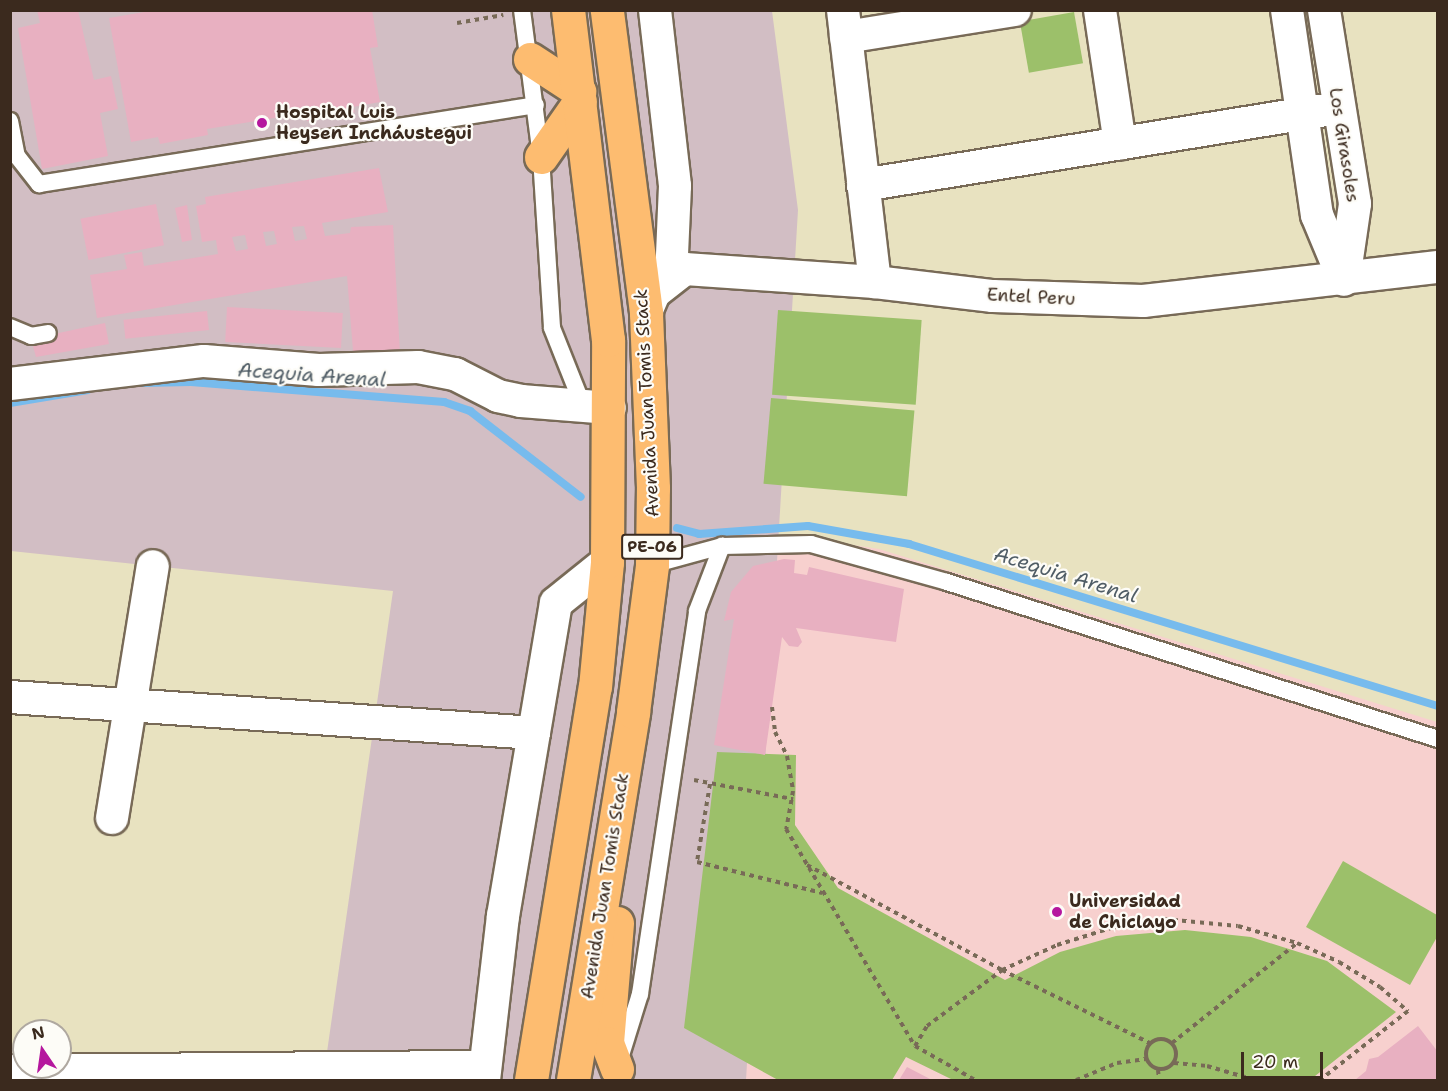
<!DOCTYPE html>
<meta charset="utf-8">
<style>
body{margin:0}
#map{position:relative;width:1448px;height:1091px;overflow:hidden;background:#e8e2c0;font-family:"Shantell Sans",sans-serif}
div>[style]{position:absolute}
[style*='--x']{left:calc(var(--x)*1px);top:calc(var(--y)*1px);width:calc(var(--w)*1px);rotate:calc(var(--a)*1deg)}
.built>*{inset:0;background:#f7d0ce}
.industrial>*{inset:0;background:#d2bec4}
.green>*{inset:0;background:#9cc06a;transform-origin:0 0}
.stream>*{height:8px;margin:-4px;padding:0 4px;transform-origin:4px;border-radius:4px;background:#77bbed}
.building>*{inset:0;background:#e8b0c1;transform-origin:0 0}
.path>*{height:4px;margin-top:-2px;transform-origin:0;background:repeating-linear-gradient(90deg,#786a57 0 4.5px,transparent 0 9px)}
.path>.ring{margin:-2px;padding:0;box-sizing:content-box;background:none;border:4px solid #786a57;border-radius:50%}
.roads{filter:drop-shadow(2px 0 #786a57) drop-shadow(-2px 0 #786a57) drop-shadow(0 2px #786a57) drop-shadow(0 -2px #786a57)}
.service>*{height:16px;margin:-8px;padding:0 8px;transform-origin:8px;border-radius:8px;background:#fff}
.minor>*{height:32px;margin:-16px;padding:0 16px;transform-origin:16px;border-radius:16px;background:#fff}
.primary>*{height:33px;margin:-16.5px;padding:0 16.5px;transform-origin:16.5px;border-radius:16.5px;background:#fdbc70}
.dots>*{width:16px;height:16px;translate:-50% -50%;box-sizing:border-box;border:3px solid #fdfcf7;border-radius:50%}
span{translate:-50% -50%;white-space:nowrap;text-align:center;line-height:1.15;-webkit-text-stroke:4.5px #fdfcf7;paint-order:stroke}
.shield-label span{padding:2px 4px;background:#fdfcf7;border:2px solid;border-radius:4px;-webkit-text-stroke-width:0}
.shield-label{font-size:16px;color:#3b2a1e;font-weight:700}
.poi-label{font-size:18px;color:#3b2a1e;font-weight:700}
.left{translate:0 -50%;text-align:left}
.street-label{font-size:18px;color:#3b2a1e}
.water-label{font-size:20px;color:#505d66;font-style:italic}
.frame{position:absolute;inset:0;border:12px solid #3b2a1e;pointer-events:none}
.north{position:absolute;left:12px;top:1019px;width:60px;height:60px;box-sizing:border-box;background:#fdfcf7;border:2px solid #afa8a0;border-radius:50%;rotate:347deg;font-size:16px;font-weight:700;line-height:24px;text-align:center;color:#3b2a1e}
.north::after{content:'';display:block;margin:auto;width:21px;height:27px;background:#b5179e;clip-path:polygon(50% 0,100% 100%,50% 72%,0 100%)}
.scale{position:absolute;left:1241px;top:1052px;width:82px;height:27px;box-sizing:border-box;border:3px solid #3b2a1e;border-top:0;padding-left:8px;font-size:18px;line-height:21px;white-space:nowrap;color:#3b2a1e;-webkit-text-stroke:4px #fdfcf7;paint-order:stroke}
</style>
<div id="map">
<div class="built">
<i style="clip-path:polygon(752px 534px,786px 535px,879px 549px,1437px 722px,1437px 1080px,741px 1080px)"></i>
</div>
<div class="industrial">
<i style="clip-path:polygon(11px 11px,772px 11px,798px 210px,746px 1080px,323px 1080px,393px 591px,11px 551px)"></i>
</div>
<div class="green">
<i style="left:1074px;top:12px;width:52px;height:55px;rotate:80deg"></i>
<i style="left:778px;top:310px;width:144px;height:85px;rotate:4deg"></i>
<i style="left:771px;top:398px;width:144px;height:86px;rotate:5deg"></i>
<i style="clip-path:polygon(717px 752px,796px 755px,795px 825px,838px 888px,1005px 980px,1060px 952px,1116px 936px,1185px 930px,1251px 937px,1327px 961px,1396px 1012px,1310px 1080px,953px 1080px,906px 1057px,892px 1080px,778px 1080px,684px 1028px)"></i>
<i style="clip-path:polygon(1343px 861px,1437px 915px,1437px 937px,1410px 985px,1306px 927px)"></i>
</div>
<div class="stream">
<i style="--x:143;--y:383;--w:48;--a:-1.2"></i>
<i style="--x:191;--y:382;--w:254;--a:4.5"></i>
<i style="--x:444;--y:402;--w:28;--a:19"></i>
<i style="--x:470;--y:411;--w:140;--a:37.8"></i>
<i style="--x:10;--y:403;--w:79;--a:-9.5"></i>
<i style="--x:677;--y:528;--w:23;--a:15"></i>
<i style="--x:699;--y:534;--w:109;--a:-4.2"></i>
<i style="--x:808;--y:526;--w:103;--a:10.1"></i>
<i style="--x:909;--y:544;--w:553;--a:17.03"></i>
</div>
<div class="building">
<i style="clip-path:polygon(37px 10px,78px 10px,94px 80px,111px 76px,118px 109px,100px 113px,108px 156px,42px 169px,18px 28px,40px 23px)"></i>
<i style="clip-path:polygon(156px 10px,372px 10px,378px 47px,370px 48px,380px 102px,353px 107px,355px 112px,307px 121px,305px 113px,207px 129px,208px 135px,160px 144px,158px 137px,131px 142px,109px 18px)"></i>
<i style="clip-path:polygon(evenodd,379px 168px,388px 212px,322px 223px,325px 236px,350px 233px,351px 227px,393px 225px,400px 354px,353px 351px,347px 276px,97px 318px,90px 275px,127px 269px,124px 255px,142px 252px,144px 266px,218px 254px,216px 240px,202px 242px,196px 206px,206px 204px,205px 197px,379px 168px,304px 226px,307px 239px,295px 241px,292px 227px,304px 226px,379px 168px,274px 231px,277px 244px,266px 246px,263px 232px,274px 231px,379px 168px,245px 235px,248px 249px,236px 251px,232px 237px,245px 235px)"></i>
<i style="left:156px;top:204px;width:42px;height:77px;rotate:79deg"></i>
<i style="clip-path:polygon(187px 205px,192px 240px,182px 242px,175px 208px)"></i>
<i style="left:227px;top:307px;width:116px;height:35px;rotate:3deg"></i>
<i style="left:207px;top:311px;width:19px;height:84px;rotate:84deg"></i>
<i style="clip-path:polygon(105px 323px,109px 344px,36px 357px,31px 339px)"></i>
<i style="clip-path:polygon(784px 559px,795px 560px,794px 573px,807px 575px,809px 567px,904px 589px,896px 642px,796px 628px,802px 642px,798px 647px,789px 646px,782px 637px,765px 755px,714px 745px,734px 619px,724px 621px,731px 592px,753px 566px)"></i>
<i style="clip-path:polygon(1418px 1026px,1438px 1052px,1438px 1080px,1355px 1080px,1366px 1071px,1369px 1059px,1378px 1057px)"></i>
<i style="clip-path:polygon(907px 1067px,932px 1080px,899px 1080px)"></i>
</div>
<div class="path">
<i style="--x:457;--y:23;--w:47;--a:-9.9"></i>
<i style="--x:772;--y:707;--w:25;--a:83"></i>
<i style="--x:775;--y:732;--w:27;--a:63"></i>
<i style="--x:787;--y:756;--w:36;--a:80"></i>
<i style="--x:793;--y:791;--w:39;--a:100"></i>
<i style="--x:786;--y:829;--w:252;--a:59.3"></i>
<i style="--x:915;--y:1046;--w:23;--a:-59"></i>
<i style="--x:927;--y:1026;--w:94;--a:-36.7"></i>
<i style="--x:1002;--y:970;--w:60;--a:-24.4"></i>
<i style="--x:1057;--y:945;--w:57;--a:-17.5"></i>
<i style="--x:1111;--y:928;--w:54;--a:-9.6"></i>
<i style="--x:1164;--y:919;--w:74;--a:5.4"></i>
<i style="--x:1238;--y:926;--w:61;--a:16.1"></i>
<i style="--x:1297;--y:943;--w:46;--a:24.3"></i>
<i style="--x:1339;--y:962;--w:48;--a:31.4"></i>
<i style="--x:1380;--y:987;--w:37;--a:41"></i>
<i style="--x:1408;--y:1011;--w:112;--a:141.9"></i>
<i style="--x:694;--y:780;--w:101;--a:10.9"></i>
<i style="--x:710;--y:784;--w:79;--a:99.5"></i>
<i style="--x:697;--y:862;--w:129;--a:13.9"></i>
<i style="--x:807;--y:865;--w:221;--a:28.3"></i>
<i style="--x:1002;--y:970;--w:165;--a:26.3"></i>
<i class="ring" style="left:1146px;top:1039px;width:26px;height:26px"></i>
<i style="--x:1172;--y:1043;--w:159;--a:-38.6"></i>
<i style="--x:915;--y:1046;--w:69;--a:29.5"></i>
<i style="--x:1174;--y:1063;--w:33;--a:5"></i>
<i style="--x:1207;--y:1066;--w:50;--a:16.3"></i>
<i style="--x:1158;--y:1070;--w:10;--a:84"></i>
<i style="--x:1076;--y:1080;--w:44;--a:-22.5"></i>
<i style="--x:1117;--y:1063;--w:29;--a:-8"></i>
</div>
<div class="roads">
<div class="service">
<i style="--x:522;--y:10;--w:148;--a:82.6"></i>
<i style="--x:541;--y:157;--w:171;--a:86.3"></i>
<i style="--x:552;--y:328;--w:84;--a:68.3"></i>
<i style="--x:10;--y:121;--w:36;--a:79"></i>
<i style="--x:17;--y:156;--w:36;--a:52"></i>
<i style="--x:39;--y:184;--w:503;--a:-9.03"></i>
<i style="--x:10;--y:327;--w:23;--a:23"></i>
<i style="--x:31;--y:336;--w:17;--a:-10"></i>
<i style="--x:652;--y:565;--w:73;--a:-15.2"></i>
<i style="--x:722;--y:546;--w:89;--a:-1.3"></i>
<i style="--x:811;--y:544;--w:141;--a:15.6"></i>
<i style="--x:947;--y:582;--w:515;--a:17.73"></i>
<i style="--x:618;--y:1065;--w:74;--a:-72.8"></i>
<i style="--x:640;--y:994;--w:387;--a:-81.5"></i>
<i style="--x:697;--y:611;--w:70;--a:-69"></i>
</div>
<div class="minor">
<i style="--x:655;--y:10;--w:177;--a:83.5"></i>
<i style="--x:675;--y:186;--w:90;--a:92.5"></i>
<i style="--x:843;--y:10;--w:274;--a:83.3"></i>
<i style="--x:1100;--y:10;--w:135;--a:81.5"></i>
<i style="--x:1287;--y:10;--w:207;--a:81.7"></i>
<i style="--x:1317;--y:215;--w:70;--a:67.4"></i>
<i style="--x:1324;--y:10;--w:196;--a:80.9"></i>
<i style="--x:1355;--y:204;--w:76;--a:98.3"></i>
<i style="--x:846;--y:37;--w:171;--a:-9.1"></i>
<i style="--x:863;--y:185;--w:481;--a:-9.2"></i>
<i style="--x:646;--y:312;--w:21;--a:-67"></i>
<i style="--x:654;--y:293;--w:39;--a:-38"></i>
<i style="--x:685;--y:269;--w:190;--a:3.9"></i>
<i style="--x:875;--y:282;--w:119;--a:6.8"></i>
<i style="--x:993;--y:296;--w:150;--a:1.9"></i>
<i style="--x:1143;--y:301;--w:297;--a:-6.6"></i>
<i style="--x:10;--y:384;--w:195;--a:-6.8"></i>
<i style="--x:204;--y:361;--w:115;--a:4.5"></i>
<i style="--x:319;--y:370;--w:99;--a:-1.7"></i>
<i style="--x:418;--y:367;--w:38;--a:11"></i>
<i style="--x:455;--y:374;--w:48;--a:27.1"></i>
<i style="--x:498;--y:396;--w:24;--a:12"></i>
<i style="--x:521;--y:401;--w:89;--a:4.5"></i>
<i style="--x:10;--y:697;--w:525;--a:3.93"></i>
<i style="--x:112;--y:818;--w:255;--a:-80.8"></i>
<i style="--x:10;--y:1071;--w:474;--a:-0.5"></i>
<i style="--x:484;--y:1080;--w:165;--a:-83.4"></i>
<i style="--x:503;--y:916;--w:317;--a:-80.4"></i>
<i style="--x:556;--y:603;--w:65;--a:-38.8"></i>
</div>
<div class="primary">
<i style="--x:530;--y:59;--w:59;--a:33.1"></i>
<i style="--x:541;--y:157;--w:68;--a:-55.1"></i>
<i style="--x:617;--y:923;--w:120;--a:94.8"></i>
<i style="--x:607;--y:1043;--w:28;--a:69"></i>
<i style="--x:531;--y:1080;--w:398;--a:-80.8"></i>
<i style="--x:595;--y:687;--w:126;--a:-84.5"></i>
<i style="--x:607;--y:562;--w:222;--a:-89.7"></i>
<i style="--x:608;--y:340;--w:332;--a:-96.9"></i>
<i style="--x:573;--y:1080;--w:373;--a:-80.7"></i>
<i style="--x:633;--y:712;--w:148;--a:-82.6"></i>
<i style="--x:652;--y:565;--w:77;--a:-89.3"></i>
<i style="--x:653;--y:488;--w:176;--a:-92.3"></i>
<i style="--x:646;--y:312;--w:305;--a:-97.4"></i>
</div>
</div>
<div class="dots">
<i style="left:262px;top:123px;background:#b5179e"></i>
<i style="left:1057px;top:912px;background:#b5179e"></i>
</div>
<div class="shield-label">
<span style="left:652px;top:547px">PE-06</span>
</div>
<div class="poi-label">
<span class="left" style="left:276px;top:123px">Hospital Luis<br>Heysen Incháustegui</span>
<span class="left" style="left:1069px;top:912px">Universidad<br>de Chiclayo</span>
</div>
<div class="street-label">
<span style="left:1344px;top:145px;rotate:81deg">Los Girasoles</span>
<span style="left:1031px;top:297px;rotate:3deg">Entel Peru</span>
<span style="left:647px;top:403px;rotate:-93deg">Avenida Juan Tomis Stack</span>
<span style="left:605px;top:886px;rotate:-81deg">Avenida Juan Tomis Stack</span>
</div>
<div class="water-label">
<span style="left:312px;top:375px;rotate:4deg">Acequia Arenal</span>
<span style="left:1066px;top:575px;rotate:17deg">Acequia Arenal</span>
</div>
<div class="frame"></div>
<div class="north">N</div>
<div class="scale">20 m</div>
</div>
